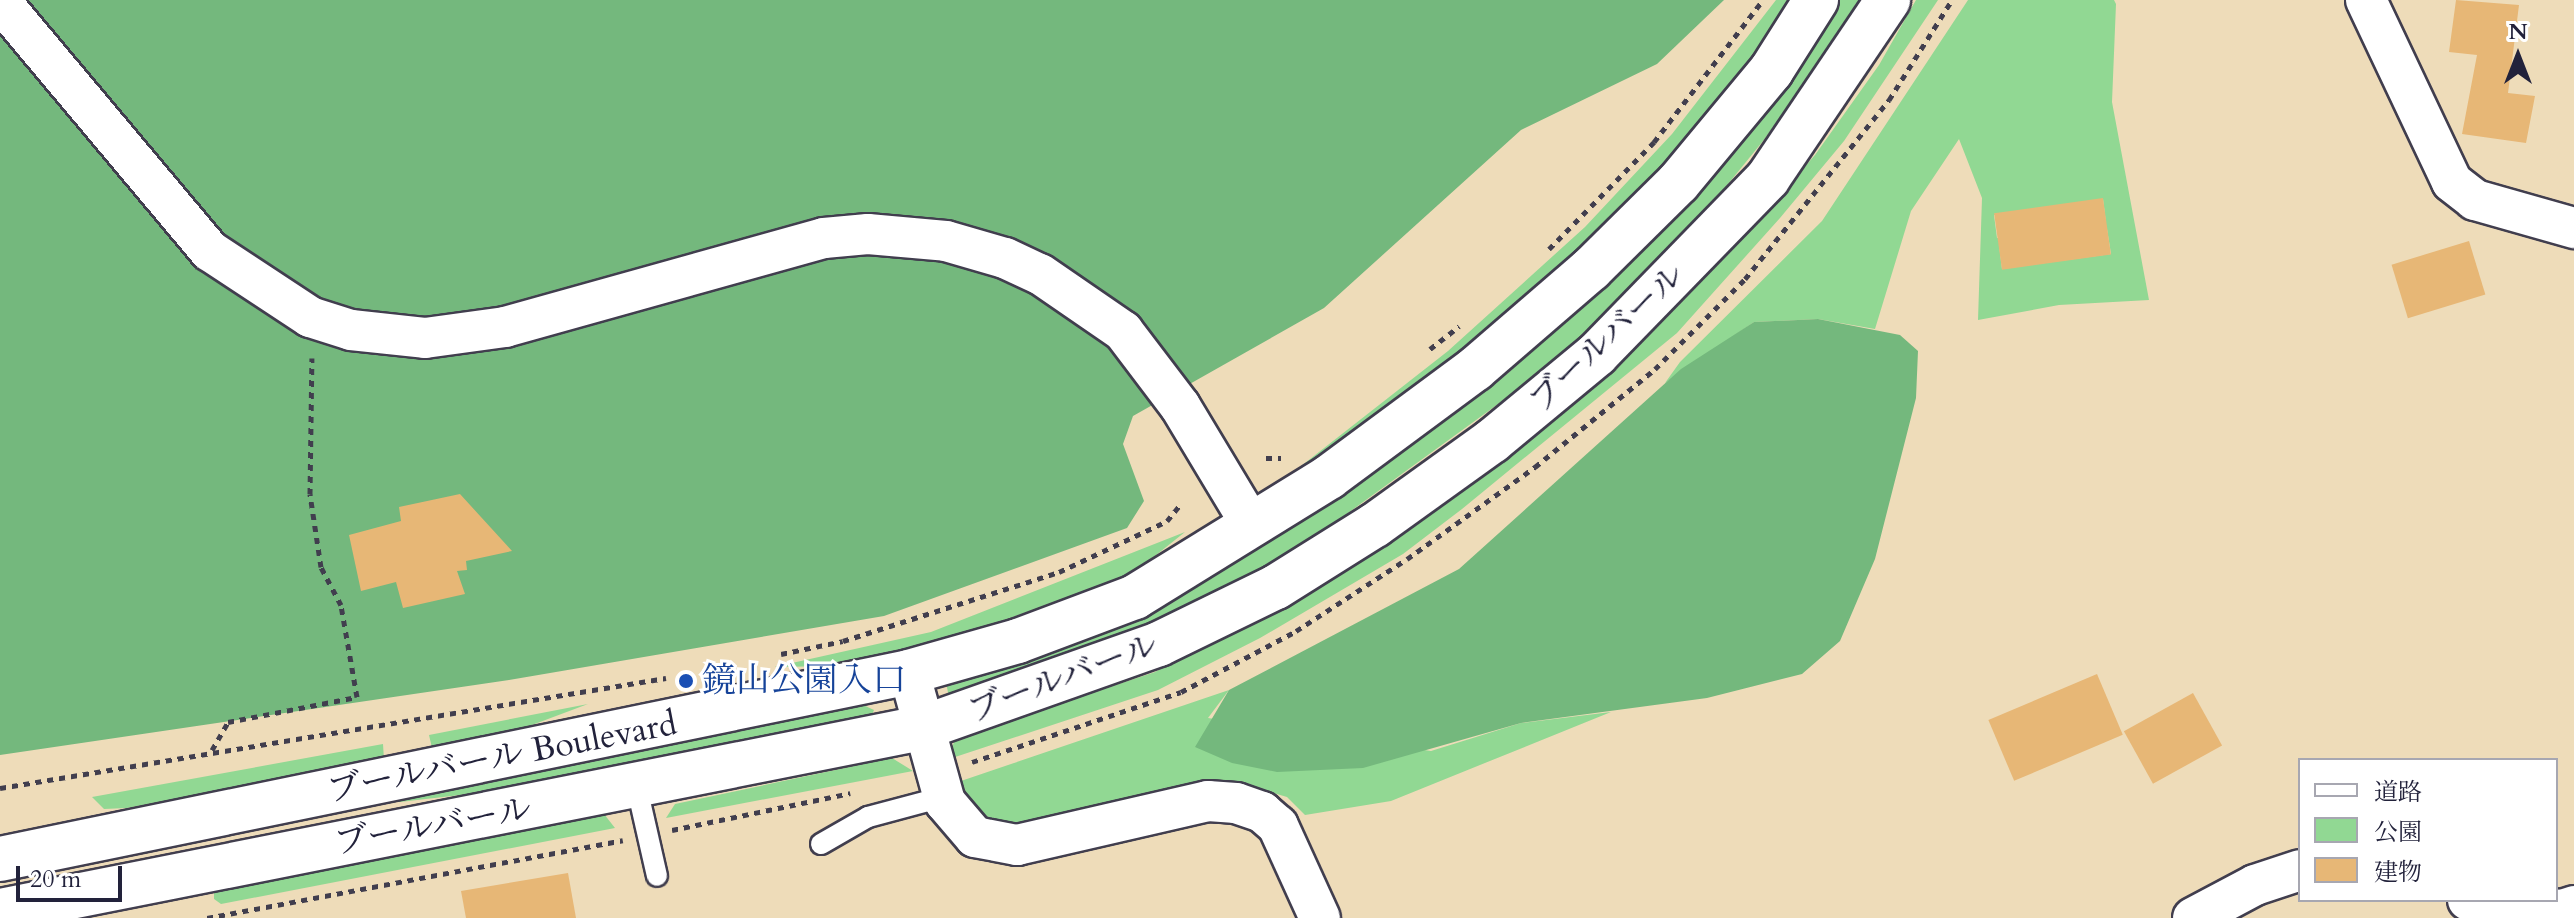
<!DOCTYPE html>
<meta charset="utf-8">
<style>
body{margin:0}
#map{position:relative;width:2574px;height:918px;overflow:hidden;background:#eedcb9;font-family:Cardo,"Noto Serif JP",serif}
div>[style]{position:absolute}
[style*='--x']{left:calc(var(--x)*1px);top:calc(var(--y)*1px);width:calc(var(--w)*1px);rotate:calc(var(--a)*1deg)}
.green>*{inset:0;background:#91d893}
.forest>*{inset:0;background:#74b87d}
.building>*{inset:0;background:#e7b776;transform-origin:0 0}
.path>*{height:5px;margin-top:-2.5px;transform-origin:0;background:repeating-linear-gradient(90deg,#413e4e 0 6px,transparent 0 12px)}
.roads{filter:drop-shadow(2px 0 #413e4e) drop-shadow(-2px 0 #413e4e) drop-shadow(0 2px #413e4e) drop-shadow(0 -2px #413e4e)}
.service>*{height:20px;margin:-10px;padding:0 10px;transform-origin:10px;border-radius:10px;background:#fff}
.minor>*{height:40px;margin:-20px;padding:0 20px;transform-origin:20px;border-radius:20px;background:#fff}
.tertiary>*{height:44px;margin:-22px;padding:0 22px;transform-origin:22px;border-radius:22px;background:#fff}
.dots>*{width:22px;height:22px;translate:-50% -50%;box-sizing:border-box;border:4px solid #fff;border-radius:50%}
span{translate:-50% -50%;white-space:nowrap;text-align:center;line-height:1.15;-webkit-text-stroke:6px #fff;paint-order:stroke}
.street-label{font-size:34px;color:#22223b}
.transit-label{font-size:34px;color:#164399}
.left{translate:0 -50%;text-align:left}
.legend{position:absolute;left:2298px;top:758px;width:260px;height:144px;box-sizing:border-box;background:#fff;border:2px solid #a7a7b1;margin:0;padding:10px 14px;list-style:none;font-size:24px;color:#22223b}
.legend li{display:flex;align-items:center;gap:16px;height:40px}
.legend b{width:40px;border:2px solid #a7a7b1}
.north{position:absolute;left:2478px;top:16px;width:80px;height:80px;-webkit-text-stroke:6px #fff;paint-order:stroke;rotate:0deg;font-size:22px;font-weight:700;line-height:32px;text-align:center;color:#22223b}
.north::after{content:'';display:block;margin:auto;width:28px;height:36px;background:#22223b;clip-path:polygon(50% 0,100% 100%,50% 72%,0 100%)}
.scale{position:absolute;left:16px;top:866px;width:106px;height:36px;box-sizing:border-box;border:4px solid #22223b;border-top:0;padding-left:10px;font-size:24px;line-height:28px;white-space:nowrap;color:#22223b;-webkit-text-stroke:6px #fff;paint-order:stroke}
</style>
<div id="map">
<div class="green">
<i style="clip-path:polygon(1776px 0,1793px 0,1692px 138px,1566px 269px,1322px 465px,1296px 470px,1448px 351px,1585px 227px,1672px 134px)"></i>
<i style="clip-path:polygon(1838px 0,1865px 0,1763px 141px,1680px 243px,1542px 372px,1282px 561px,1174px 618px,949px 698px,946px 682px,1192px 585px,1337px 500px,1508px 373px,1723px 167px)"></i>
<i style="clip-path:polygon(1916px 0,1938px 0,1844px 141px,1780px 218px,1677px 333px,1462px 509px,1403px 554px,1260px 638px,1158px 690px,946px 760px,956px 738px,1155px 672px,1432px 511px,1624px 358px,1750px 229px,1815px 155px,1879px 65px)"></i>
<i style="clip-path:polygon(evenodd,1968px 0,2114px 0,2116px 4px,2112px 102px,2149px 300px,2059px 305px,1978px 320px,1982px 198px,1959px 139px,1911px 211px,1875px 329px,1818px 319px,1754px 322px,1665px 383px,1680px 362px,1822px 221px,1968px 0,2103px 199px,2106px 223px,1997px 238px,1994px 215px,2103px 199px,1968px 0,2107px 229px,2111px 254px,2002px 269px,1999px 245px,2107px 229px)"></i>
<i style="clip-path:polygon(1185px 532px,1131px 575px,906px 655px,836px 666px,774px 667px,931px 632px)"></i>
<i style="clip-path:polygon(1229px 690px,1208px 718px,1431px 751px,1521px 723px,1611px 712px,1391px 801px,1305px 815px,1287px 797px,1246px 785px,1187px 790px,1017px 830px,971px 812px,958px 782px)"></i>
<i style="clip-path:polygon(588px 704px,508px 734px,432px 748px,429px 735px)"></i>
<i style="clip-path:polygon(861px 704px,874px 710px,871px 717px,530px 787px,400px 802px,378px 799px)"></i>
<i style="clip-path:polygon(383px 744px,384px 760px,127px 808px,104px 809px,92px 797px)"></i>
<i style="clip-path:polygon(892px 758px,913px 771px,666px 818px,675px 804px)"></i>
<i style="clip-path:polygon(604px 814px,615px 828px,221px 904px,214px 899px,214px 893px,241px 883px)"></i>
</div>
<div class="forest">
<i style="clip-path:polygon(0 0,1724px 0,1657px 64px,1521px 130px,1324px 308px,1133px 416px,1123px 444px,1144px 501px,1127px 528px,884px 616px,509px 680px,0 755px)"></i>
<i style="clip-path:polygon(1818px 319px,1900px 335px,1918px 351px,1916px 398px,1875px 559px,1840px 641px,1802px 674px,1707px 698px,1521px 723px,1363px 768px,1277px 772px,1232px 763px,1195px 747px,1229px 690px,1459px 569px,1681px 369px,1754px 322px)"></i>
</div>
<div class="building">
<i style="clip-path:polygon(2456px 0,2519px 5px,2508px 93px,2535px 96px,2526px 143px,2462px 134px,2477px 55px,2449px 52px)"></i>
<i style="left:2103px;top:198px;width:57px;height:110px;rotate:82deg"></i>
<i style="left:2469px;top:241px;width:56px;height:81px;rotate:73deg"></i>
<i style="clip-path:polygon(460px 494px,512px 551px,466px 561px,467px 570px,457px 571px,465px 594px,403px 608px,396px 582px,361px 591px,349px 535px,401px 521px,399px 507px)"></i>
<i style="left:2097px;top:674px;width:66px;height:118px;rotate:67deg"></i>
<i style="left:2193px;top:693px;width:60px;height:79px;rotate:61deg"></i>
<i style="clip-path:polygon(568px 873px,576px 918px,466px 918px,461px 891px)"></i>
</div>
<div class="path">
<i style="--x:1549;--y:249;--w:150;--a:-45.5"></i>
<i style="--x:1654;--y:142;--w:179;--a:-52.5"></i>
<i style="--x:1430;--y:349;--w:37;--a:-38"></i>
<i style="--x:1266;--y:458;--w:15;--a:0"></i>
<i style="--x:781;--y:654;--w:63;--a:-11.8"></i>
<i style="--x:843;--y:641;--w:227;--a:-17.7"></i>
<i style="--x:1059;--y:572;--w:119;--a:-25.3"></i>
<i style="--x:1167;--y:521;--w:19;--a:-51"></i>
<i style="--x:212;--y:750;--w:32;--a:-60"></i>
<i style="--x:228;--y:722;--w:131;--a:-11"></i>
<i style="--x:357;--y:697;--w:93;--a:-99.9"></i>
<i style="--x:341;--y:605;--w:43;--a:-117.8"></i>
<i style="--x:321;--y:567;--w:74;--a:-98.6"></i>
<i style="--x:310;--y:494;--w:136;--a:-89.2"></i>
<i style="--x:972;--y:762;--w:220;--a:-18.5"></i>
<i style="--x:1181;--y:692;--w:130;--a:-27.9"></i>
<i style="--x:1296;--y:631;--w:132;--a:-33"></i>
<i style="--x:1407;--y:559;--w:158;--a:-35.7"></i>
<i style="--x:1535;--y:467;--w:155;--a:-39.2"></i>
<i style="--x:1655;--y:369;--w:127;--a:-45"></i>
<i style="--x:1745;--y:279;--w:230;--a:-51.2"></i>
<i style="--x:1889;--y:100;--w:118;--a:-57.8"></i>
<i style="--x:0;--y:788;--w:675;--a:-9.38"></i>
<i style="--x:672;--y:830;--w:182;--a:-11.7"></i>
<i style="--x:207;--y:918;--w:423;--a:-10.6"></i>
</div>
<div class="roads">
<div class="service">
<i style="--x:637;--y:788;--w:90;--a:77.2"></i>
<i style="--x:821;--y:844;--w:54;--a:-29.9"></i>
<i style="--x:868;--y:817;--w:78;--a:-14.9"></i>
</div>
<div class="minor">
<i style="--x:2366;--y:0;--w:201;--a:64.7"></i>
<i style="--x:2452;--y:182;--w:29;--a:38"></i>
<i style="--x:2475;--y:200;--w:103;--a:15.8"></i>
<i style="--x:0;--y:1;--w:326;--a:50"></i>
<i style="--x:210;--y:251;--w:120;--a:33.4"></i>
<i style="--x:310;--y:317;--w:43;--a:17.6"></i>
<i style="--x:351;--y:330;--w:74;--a:6.2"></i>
<i style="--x:425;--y:338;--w:81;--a:-7.8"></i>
<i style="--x:505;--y:327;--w:331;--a:-15.6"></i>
<i style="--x:824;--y:238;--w:44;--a:-5.2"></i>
<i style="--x:868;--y:234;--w:78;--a:5.1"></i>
<i style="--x:946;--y:241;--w:61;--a:16.1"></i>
<i style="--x:1005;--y:258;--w:38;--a:25"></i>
<i style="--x:1040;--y:274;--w:101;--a:34.5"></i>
<i style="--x:1123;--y:331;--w:94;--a:52.8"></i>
<i style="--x:1180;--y:406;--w:140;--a:59"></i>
<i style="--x:909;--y:672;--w:135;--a:74.5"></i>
<i style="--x:945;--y:802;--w:46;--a:49.4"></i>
<i style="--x:975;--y:837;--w:43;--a:10.8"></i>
<i style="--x:1017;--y:845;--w:196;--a:-13"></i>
<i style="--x:1208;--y:801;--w:28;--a:4"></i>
<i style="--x:1236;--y:803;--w:28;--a:19"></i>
<i style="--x:1262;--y:812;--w:21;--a:41"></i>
<i style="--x:1278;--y:826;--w:101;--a:65.5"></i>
<i style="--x:2468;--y:900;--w:95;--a:6.1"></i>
<i style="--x:2562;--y:910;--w:13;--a:-18"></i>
<i style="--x:2193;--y:918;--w:70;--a:-28"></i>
<i style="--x:2255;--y:885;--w:47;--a:-18.4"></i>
</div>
<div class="tertiary">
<i style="--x:0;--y:859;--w:928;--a:-11.62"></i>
<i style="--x:909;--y:672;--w:113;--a:-15.9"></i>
<i style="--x:1018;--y:641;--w:125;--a:-20.6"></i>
<i style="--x:1135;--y:597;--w:228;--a:-31.7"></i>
<i style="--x:1329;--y:477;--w:182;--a:-36.5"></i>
<i style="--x:1475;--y:369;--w:153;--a:-40.8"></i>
<i style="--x:1591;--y:269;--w:122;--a:-44.7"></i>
<i style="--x:1678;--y:183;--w:146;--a:-50.3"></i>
<i style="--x:1771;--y:71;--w:84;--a:-57.6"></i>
<i style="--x:0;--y:911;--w:940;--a:-11.23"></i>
<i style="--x:922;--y:728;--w:251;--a:-19.5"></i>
<i style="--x:1159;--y:644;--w:130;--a:-26"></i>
<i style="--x:1276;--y:587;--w:117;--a:-32.1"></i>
<i style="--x:1375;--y:525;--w:144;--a:-35.7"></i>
<i style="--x:1492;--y:441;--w:136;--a:-39.6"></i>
<i style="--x:1597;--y:354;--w:245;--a:-45.8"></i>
<i style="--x:1768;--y:178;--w:215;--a:-56"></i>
</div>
</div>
<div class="dots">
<i style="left:686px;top:681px;background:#1a4fb4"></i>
</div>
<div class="street-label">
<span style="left:1607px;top:338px;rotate:-43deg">ブールバール</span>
<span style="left:1063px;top:678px;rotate:-20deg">ブールバール</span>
<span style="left:502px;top:757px;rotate:-11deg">ブールバール Boulevard</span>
<span style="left:433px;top:826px;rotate:-10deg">ブールバール</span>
</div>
<div class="transit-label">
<span class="left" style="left:702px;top:681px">鏡山公園入口</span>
</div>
<ul class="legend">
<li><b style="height:10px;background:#fff"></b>道路</li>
<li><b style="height:22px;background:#91d893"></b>公園</li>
<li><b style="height:22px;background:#e7b776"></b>建物</li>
</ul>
<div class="north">N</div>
<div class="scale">20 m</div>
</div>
